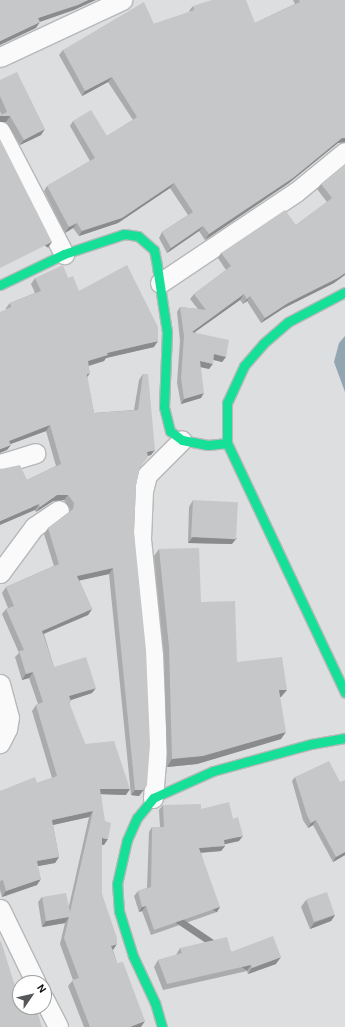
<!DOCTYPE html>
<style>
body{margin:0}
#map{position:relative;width:345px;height:1027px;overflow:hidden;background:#dcdee0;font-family:Karla,sans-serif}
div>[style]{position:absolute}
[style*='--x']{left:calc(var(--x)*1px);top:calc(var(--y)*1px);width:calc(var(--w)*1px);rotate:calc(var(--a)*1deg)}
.water>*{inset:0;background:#91a5b3}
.roads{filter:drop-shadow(1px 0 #b6b8b9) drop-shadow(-1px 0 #b6b8b9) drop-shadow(0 1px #b6b8b9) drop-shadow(0 -1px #b6b8b9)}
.street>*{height:19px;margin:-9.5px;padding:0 9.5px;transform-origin:9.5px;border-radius:9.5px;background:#fafafa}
.fast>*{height:9px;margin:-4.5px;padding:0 4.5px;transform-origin:4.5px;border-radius:4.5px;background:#16e098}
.wall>*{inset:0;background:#a9abac}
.shaded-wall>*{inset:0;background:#8a8b8c;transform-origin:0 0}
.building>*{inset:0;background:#c5c7c8;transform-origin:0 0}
span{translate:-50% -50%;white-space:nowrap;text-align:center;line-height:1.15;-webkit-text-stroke:4px #fff;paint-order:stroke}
.north{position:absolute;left:12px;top:975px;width:40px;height:40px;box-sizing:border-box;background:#fff;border:1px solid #9e9f9f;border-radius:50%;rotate:56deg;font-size:11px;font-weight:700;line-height:16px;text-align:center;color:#0d0e0f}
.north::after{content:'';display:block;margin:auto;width:14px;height:18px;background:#555758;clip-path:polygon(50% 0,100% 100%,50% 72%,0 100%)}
</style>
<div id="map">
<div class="water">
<i style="clip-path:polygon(345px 336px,345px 392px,334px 362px,339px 343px)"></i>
</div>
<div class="roads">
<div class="street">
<i style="--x:0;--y:57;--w:135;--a:-25"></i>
<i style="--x:0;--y:131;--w:139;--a:62.5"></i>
<i style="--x:160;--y:283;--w:164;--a:-33.8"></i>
<i style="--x:296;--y:192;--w:63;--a:-39.2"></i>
<i style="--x:0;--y:464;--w:37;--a:-17"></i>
<i style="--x:0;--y:573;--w:57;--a:-53.5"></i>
<i style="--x:34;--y:527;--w:30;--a:-34"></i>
<i style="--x:0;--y:684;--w:34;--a:75"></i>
<i style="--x:9;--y:717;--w:12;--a:99"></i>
<i style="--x:7;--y:729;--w:16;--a:117"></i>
<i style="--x:153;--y:798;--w:48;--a:-85.2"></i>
<i style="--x:157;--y:750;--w:95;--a:-92.4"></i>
<i style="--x:153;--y:655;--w:118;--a:-95.9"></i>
<i style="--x:141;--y:538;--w:47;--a:-87.6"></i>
<i style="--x:143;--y:491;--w:16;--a:-76"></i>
<i style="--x:147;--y:475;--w:49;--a:-45"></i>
<i style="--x:0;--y:909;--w:82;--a:64.1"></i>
<i style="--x:44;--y:999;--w:31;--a:63"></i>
</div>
<div class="fast">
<i style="--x:0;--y:285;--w:71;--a:-25.8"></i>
<i style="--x:64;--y:254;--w:63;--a:-18.4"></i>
<i style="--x:124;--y:234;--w:14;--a:8"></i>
<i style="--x:138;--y:236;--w:21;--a:41"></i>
<i style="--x:154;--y:250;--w:16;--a:79"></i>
<i style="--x:157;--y:266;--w:67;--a:81.4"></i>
<i style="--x:167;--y:332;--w:75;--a:92.3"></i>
<i style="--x:164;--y:407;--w:25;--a:76"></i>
<i style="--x:170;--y:431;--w:15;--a:37"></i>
<i style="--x:182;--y:440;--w:26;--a:11"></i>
<i style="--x:208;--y:445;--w:19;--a:-6"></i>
<i style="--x:345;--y:292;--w:64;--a:152.2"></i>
<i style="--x:288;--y:322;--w:33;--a:139"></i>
<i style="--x:263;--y:344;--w:29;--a:131"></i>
<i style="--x:244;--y:366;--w:41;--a:114.7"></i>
<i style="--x:227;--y:403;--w:40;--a:90"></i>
<i style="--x:227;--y:443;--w:276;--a:64.7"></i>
<i style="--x:162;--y:1027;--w:25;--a:-106"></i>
<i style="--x:155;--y:1003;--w:52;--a:-115.1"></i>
<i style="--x:133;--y:956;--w:47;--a:-107.3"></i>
<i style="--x:119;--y:911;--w:27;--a:-94"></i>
<i style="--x:117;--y:884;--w:45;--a:-77.2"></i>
<i style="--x:127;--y:840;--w:24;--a:-66"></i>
<i style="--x:137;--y:818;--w:26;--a:-51"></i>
<i style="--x:153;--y:798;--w:66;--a:-24.2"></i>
<i style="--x:213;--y:771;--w:102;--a:-15.4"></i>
<i style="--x:311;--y:744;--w:35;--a:-10"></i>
</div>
</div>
<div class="wall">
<i style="clip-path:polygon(293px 0,345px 0,345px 142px,338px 143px,289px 183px,205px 240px,199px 231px,167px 253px,159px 238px,162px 232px,188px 215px,170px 188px,118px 223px,79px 236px,73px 228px,65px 233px,44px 191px,47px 186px,90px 161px,70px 126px,73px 121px,107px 136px,133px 120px,108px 82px,82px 96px,59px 55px,63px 50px,154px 24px,190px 12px,189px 11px,193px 6px,255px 23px,295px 4px)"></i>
<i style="clip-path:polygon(0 80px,41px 135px,20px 145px,6px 122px,0 122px,0 115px,1px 114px,0 111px)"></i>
<i style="clip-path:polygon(345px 164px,334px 283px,284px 308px,261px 323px,247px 301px,243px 304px,240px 300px,195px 332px,226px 357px,222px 362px,213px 360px,209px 369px,201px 367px,201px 398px,181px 404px,177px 383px,180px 341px,177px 312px,180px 307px,198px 309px,190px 299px,194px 294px,226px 270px,218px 258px,221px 253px,296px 225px,327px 202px,317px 189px,321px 184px)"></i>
<i style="clip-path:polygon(35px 278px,68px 278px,79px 291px,154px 347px,106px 358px,104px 361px,89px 366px,87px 378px,94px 413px,134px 410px,139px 380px,143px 374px,151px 455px,147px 456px,140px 467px,136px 485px,134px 532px,143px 791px,139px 796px,131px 795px,109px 574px,79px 580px,92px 609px,88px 615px,44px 634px,54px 667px,92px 693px,71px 700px,69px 704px,85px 744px,126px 795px,101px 794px,104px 845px,102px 845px,102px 894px,113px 950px,117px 963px,141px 1027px,84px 1027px,68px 986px,73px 980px,60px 944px,65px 923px,42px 927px,38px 902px,42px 897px,69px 906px,89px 817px,53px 825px,59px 857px,55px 863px,38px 866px,37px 885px,2px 897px,0 890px,0 791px,37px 783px,52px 778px,32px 711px,36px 705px,38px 704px,29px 678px,22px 680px,15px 657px,19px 653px,2px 614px,6px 609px,8px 608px,2px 593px,6px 587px,54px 566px,44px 534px,48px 528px,69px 512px,70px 509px,64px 500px,53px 501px,36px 512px,35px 510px,1px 469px,27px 480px,56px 466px,46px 431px,11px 444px,7px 450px,6px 308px,10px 303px,35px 293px,31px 284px)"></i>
<i style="clip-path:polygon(193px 500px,232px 544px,188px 543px,189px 507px)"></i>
<i style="clip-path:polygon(159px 549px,201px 602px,237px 662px,281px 697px,280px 697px,281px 739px,197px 764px,167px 767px,164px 654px,154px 556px)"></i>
<i style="clip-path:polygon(295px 777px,340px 782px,345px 855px,333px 862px,313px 825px,308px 828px,303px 820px,292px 781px)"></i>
<i style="clip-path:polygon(163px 805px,201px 809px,233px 819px,239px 841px,225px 844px,225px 846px,221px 851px,201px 853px,217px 912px,151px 935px,142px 911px,139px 912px,134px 896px,138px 891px,147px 888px,149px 832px,152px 827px,160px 827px,159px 810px)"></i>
<i style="clip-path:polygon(306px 900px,335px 915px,331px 921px,310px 929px,301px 907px)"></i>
<i style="clip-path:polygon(180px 948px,231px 952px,276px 964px,248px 974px,247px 971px,163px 990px,154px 967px,158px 960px,176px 955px)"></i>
</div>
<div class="shaded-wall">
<i style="clip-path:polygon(88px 0,96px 0,74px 10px,34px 24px,38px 18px)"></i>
<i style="clip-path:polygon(40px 22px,36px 28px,0 45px,0 41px)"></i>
<i style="clip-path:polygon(112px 77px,108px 82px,82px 96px,85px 91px)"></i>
<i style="clip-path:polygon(0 116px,10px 116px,6px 122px,0 122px)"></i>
<i style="clip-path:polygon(45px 129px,41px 135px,20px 145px,24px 140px)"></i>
<i style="clip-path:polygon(342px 138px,345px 138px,345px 142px,338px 143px,289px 183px,205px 240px,209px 234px)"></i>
<i style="clip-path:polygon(174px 183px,170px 188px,118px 223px,79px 236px,82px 231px)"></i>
<i style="clip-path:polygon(77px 223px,73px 228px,65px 233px,69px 227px)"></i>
<i style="clip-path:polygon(203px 226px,199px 231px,167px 253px,171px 248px)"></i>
<i style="left:52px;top:242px;width:7px;height:58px;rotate:124deg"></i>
<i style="clip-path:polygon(345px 273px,345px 275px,334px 283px,284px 308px,261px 323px,265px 318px,288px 303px)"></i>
<i style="clip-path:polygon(244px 294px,240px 300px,188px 337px,192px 332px)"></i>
<i style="clip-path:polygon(250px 296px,247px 301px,243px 304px,247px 299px)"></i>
<i style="clip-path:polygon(158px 341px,154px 347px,106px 358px,104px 361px,84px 367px,88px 361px,107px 353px)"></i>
<i style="clip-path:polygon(214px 354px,226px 357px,222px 362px,211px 359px)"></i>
<i style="clip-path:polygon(200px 361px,213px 364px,209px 369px,196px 366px)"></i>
<i style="clip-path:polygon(90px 373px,86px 379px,87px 374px)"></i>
<i style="clip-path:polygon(204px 393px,201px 398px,181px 404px,184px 399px)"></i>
<i style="clip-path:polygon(50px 425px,46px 431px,5px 446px,9px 441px)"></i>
<i style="clip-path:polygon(11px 445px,7px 450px,0 453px,0 449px)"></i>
<i style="clip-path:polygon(155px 450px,151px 455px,143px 457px,147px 452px)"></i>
<i style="clip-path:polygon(57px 495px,68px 495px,64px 500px,53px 501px,36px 512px,40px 507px)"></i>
<i style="clip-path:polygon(39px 504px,35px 510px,0 525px,0 521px)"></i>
<i style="clip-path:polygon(193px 537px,237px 538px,232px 544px,188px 543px)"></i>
<i style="clip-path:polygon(113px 568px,109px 574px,73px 582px,77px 576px)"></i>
<i style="clip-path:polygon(92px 609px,88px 615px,38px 636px,42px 631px)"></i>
<i style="clip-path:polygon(33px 672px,29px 678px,22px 680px,26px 674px)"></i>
<i style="clip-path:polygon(96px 688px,92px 693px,65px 702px,69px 696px)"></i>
<i style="clip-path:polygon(279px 690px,287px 690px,281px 697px,273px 698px)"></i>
<i style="clip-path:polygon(286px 732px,281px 739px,197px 764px,167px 767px,172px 759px)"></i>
<i style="clip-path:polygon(147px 785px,139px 796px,131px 795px,135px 790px)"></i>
<i style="clip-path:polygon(100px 789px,130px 789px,126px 795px,96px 794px)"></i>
<i style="clip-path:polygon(93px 811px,89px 817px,48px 826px,52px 820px)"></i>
<i style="clip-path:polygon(316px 820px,313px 825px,308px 828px,311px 823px)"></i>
<i style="clip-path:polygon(243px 836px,239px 841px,221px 845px,224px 840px)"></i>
<i style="clip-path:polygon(102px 838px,108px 839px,104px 845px,98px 844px)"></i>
<i style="clip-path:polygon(225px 846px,221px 851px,195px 853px,199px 848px)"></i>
<i style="clip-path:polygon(345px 852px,345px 855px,333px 862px,336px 857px)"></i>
<i style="clip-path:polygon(59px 857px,55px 863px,33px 867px,37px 861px)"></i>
<i style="clip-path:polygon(41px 879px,37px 885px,2px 897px,6px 891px)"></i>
<i style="clip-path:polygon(146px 906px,142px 911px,139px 912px,142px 907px)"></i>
<i style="left:220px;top:907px;width:6px;height:70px;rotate:121deg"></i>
<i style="clip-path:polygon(335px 915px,331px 921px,310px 929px,314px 923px)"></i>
<i style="clip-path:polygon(69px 917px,65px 923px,42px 927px,46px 921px)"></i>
<i style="clip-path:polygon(117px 944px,113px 950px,111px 946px)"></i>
<i style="clip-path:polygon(281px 957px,276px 964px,248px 974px,252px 968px)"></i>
<i style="left:251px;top:965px;width:7px;height:86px;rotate:124deg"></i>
<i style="clip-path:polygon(145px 1021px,141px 1027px,130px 1027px)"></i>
</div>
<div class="building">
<i style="clip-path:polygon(0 0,88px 0,78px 5px,38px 18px,40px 22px,0 41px)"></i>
<i style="clip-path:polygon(212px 0,246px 0,255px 23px,300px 2px,299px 0,345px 0,345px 138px,342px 138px,293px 178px,209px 234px,203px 226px,171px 248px,162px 232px,193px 212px,174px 183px,122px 218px,82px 231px,77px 223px,69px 227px,47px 186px,95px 158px,73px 121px,91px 110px,107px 136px,137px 117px,112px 77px,85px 91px,63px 50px,144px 2px,154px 24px,194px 10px,193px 6px)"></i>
<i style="clip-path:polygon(17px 72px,45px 129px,24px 140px,10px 116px,0 116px,0 115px,7px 112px,0 96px,0 80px)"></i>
<i style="clip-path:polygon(0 139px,52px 242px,0 268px)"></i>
<i style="clip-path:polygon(345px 164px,345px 273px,338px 278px,288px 303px,265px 318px,250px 296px,247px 299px,244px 294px,192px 332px,229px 340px,226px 357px,214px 354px,213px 364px,200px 361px,204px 393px,184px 399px,181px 378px,184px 336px,180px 307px,206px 310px,194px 294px,231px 266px,221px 253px,285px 210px,296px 225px,332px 198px,321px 184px)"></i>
<i style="clip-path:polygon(63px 265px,68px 278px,73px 276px,79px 291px,127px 265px,158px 327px,158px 341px,107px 353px,108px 355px,88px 361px,90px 373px,87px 374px,94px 413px,138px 410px,143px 374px,148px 374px,155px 450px,147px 452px,148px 457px,140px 467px,136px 485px,134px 532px,146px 650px,150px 744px,147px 785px,143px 790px,135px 790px,113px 568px,77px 576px,92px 609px,42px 631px,54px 667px,86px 657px,96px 688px,69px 696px,71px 701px,69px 702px,85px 744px,114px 741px,130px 789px,100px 789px,105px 821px,111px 823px,108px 839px,102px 838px,102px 894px,117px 938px,117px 944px,111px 946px,117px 963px,123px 962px,145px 1021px,130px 1027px,90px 1027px,72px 980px,79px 978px,64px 938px,69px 917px,46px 921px,42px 897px,66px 893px,70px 912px,93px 811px,52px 820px,59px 857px,37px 861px,41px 879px,6px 891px,3px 880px,0 881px,0 791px,35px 777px,37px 783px,57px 776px,36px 705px,43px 702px,33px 672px,26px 674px,19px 651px,24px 650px,6px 609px,14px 606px,6px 587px,59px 564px,48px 528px,73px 509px,74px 503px,68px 495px,57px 495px,40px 507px,39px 504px,0 521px,0 468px,1px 469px,20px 465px,27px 480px,61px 464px,50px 425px,9px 441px,11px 445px,0 449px,0 312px,11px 307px,10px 303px,41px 291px,35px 278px)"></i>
<i style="left:193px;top:500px;width:45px;height:37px;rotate:3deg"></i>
<i style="clip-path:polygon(199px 548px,201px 602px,235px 601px,237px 662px,282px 657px,287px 690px,279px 690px,286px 732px,203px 756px,172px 759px,169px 647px,159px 549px)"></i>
<i style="clip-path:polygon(329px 761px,340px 782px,345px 780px,345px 852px,336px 857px,316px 820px,311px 823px,307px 815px,295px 777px)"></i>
<i style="clip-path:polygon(229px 802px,233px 819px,238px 817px,243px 836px,224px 840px,225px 846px,199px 848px,220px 907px,154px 930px,146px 906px,142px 907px,138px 891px,151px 887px,152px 827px,164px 827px,163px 805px,201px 804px,201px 809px)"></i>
<i style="left:327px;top:892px;width:24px;height:22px;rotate:71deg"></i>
<i style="clip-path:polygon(273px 936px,281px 957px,252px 968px,251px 965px,167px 984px,158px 960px,182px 953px,180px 948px,227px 937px,231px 952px)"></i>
<i style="clip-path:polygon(1px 941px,18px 996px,20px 995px,20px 1007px,36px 1007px,42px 1027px,0 1027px,0 942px)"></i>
</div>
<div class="north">N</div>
</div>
